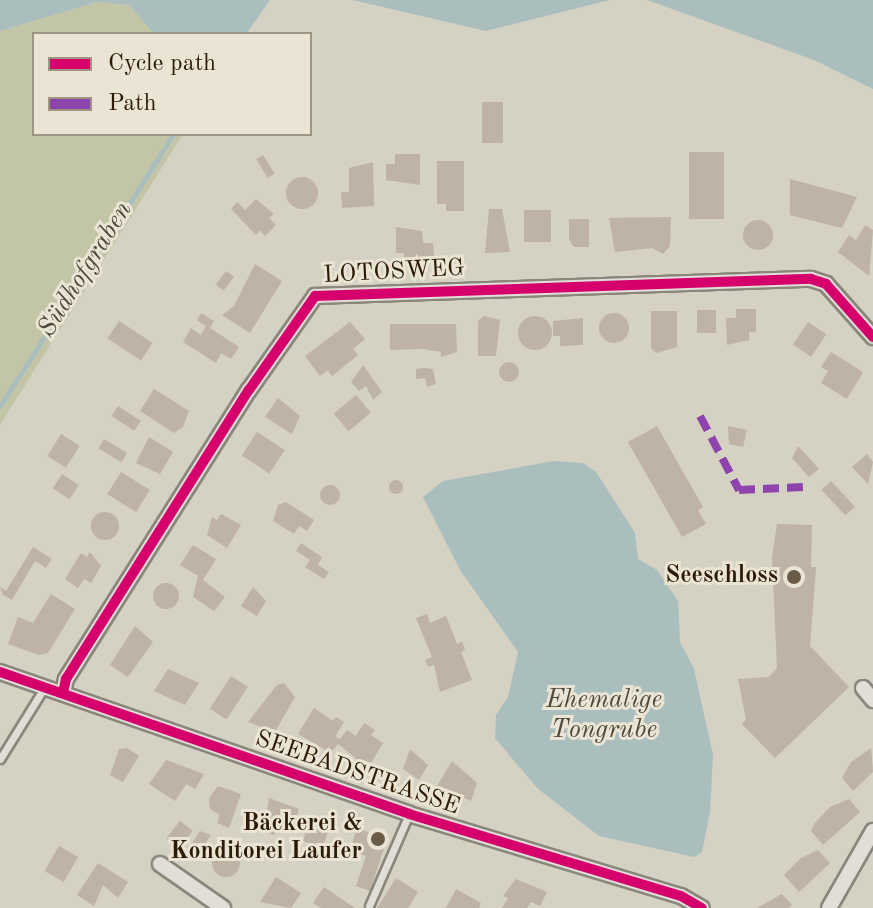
<!DOCTYPE html>
<meta charset="utf-8">
<style>
body{margin:0}
#map{position:relative;width:873px;height:908px;overflow:hidden;background:#d5d1c3;font-family:"Old Standard TT",serif}
div>[style]{position:absolute}
[style*='--x']{left:calc(var(--x)*1px);top:calc(var(--y)*1px);width:calc(var(--w)*1px);rotate:calc(var(--a)*1deg)}
.green>*{inset:0;background:#c2c6a6}
.water>*{inset:0;background:#aabebd}
.stream>*{height:5px;margin:-2.5px;padding:0 2.5px;transform-origin:2.5px;border-radius:2.5px;background:#aabebd}
.building>*{inset:0;background:#beb3a5;transform-origin:0 0}
.round{border-radius:50%}
.roads{filter:drop-shadow(2px 0 #8a867b) drop-shadow(-2px 0 #8a867b) drop-shadow(0 2px #8a867b) drop-shadow(0 -2px #8a867b)}
.lane>*{height:7px;margin:-3.5px;padding:0 3.5px;transform-origin:3.5px;border-radius:3.5px;background:#e0ded7}
.street>*{height:14px;margin:-7px;padding:0 7px;transform-origin:7px;border-radius:7px;background:#e0ded7}
.quiet>*{height:8px;margin-top:-4px;transform-origin:0;background:repeating-linear-gradient(90deg,#8e44ad 0 16px,transparent 0 24px)}
.cycleway>*{height:10px;margin:-5px;padding:0 5px;transform-origin:5px;border-radius:5px;background:#d6006c}
.dots>*{width:22px;height:22px;translate:-50% -50%;box-sizing:border-box;border:4px solid #e9e4d3;border-radius:50%}
span{translate:-50% -50%;white-space:nowrap;text-align:center;line-height:1.15;-webkit-text-stroke:6px #e9e4d3;paint-order:stroke}
.street-label{font-size:24px;color:#2e1b06}
.poi-label{font-size:24px;color:#2e1b06;font-weight:700}
.right{translate:-100% -50%;text-align:right}
.water-label{font-size:26px;color:#4e4a3c;font-style:italic}
.legend{position:absolute;left:32px;top:32px;width:280px;height:104px;box-sizing:border-box;background:#e9e4d3;border:2px solid #9e9481;margin:0;padding:10px 14px;list-style:none;font-size:24px;color:#2e1b06}
.legend li{display:flex;align-items:center;gap:16px;height:40px}
.legend b{width:40px;border:2px solid #9e9481}
</style>
<div id="map">
<div class="green">
<i style="clip-path:polygon(97px 2px,129px 5px,154px 34px,34px 34px,34px 134px,183px 134px,0 425px,0 31px)"></i>
</div>
<div class="water">
<i style="clip-path:polygon(0 0,270px 0,246px 34px,154px 34px,129px 5px,97px 2px,0 31px)"></i>
<i style="clip-path:polygon(353px 0,610px 0,486px 31px)"></i>
<i style="clip-path:polygon(647px 0,873px 0,873px 89px,814px 60px)"></i>
<i style="clip-path:polygon(554px 461px,583px 463px,596px 472px,635px 533px,638px 559px,657px 570px,678px 601px,680px 642px,694px 669px,713px 755px,710px 812px,702px 852px,694px 857px,599px 836px,537px 788px,495px 738px,496px 715px,508px 697px,518px 652px,460px 570px,423px 497px,443px 481px)"></i>
</div>
<div class="stream">
<i style="--x:0;--y:406;--w:322;--a:-57.5"></i>
</div>
<div class="building">
<i style="left:482px;top:102px;width:21px;height:41px"></i>
<i style="left:689px;top:152px;width:35px;height:67px"></i>
<i style="clip-path:polygon(395px 154px,420px 154px,420px 185px,386px 180px,386px 164px,395px 164px)"></i>
<i style="left:263px;top:155px;width:22px;height:8px;rotate:58deg"></i>
<i style="clip-path:polygon(437px 161px,464px 161px,464px 211px,446px 211px,446px 204px,437px 204px)"></i>
<i style="clip-path:polygon(373px 162px,374px 206px,342px 208px,341px 192px,349px 192px,349px 168px)"></i>
<i class="round" style="left:286px;top:177px;width:32px;height:32px"></i>
<i style="clip-path:polygon(790px 179px,857px 197px,842px 228px,790px 215px)"></i>
<i style="clip-path:polygon(256px 199px,274px 214px,269px 218px,276px 225px,265px 236px,260px 230px,256px 235px,231px 209px,237px 202px,245px 210px)"></i>
<i style="clip-path:polygon(489px 209px,502px 209px,510px 252px,485px 253px)"></i>
<i style="left:524px;top:210px;width:27px;height:32px"></i>
<i style="clip-path:polygon(671px 217px,670px 246px,663px 254px,652px 248px,615px 252px,609px 218px)"></i>
<i style="clip-path:polygon(569px 219px,589px 219px,589px 247px,574px 247px,569px 240px)"></i>
<i class="round" style="left:743px;top:220px;width:30px;height:30px"></i>
<i style="clip-path:polygon(865px 225px,873px 230px,869px 276px,838px 252px,849px 235px,856px 240px)"></i>
<i style="clip-path:polygon(396px 227px,422px 231px,423px 243px,433px 243px,434px 258px,404px 258px,404px 253px,396px 253px)"></i>
<i style="clip-path:polygon(255px 264px,282px 281px,250px 333px,222px 315px,234px 306px)"></i>
<i style="left:226px;top:271px;width:10px;height:17px;rotate:37deg"></i>
<i style="clip-path:polygon(736px 309px,756px 309px,756px 332px,749px 332px,749px 340px,727px 345px,726px 318px,736px 318px)"></i>
<i style="left:697px;top:310px;width:19px;height:23px"></i>
<i style="clip-path:polygon(651px 311px,677px 311px,677px 347px,656px 353px,651px 348px)"></i>
<i class="round" style="left:599px;top:313px;width:30px;height:30px"></i>
<i style="clip-path:polygon(201px 313px,214px 321px,210px 328px,239px 347px,231px 359px,221px 353px,216px 363px,183px 342px,191px 328px,201px 335px,206px 326px,197px 320px)"></i>
<i style="clip-path:polygon(484px 316px,500px 320px,496px 356px,478px 356px,478px 321px)"></i>
<i class="round" style="left:518px;top:316px;width:34px;height:34px"></i>
<i style="clip-path:polygon(583px 318px,583px 345px,560px 346px,560px 336px,553px 336px,553px 321px)"></i>
<i style="left:119px;top:321px;width:40px;height:21px;rotate:33deg"></i>
<i style="clip-path:polygon(350px 322px,365px 339px,353px 349px,358px 355px,332px 376px,328px 370px,320px 376px,305px 356px)"></i>
<i style="left:808px;top:322px;width:22px;height:27px;rotate:34deg"></i>
<i style="clip-path:polygon(390px 324px,456px 324px,457px 352px,441px 357px,441px 352px,424px 349px,390px 350px)"></i>
<i style="clip-path:polygon(831px 352px,863px 372px,847px 399px,821px 383px,828px 371px,821px 367px)"></i>
<i class="round" style="left:499px;top:362px;width:20px;height:20px"></i>
<i style="clip-path:polygon(363px 365px,382px 392px,373px 400px,366px 386px,359px 391px,351px 382px)"></i>
<i style="clip-path:polygon(425px 368px,433px 369px,436px 384px,427px 387px,425px 378px,416px 379px,416px 369px)"></i>
<i style="clip-path:polygon(154px 389px,189px 411px,183px 427px,174px 433px,140px 411px)"></i>
<i style="left:356px;top:395px;width:23px;height:29px;rotate:50deg"></i>
<i style="clip-path:polygon(278px 398px,300px 416px,292px 434px,265px 417px)"></i>
<i style="left:118px;top:406px;width:27px;height:12px;rotate:33deg"></i>
<i style="clip-path:polygon(657px 426px,703px 507px,698px 510px,706px 524px,682px 537px,628px 442px)"></i>
<i style="clip-path:polygon(728px 426px,747px 430px,743px 447px,729px 444px)"></i>
<i style="left:257px;top:432px;width:33px;height:28px;rotate:33deg"></i>
<i style="left:61px;top:434px;width:22px;height:26px;rotate:32deg"></i>
<i style="clip-path:polygon(149px 437px,173px 452px,160px 474px,136px 463px)"></i>
<i style="left:104px;top:439px;width:27px;height:11px;rotate:31deg"></i>
<i style="clip-path:polygon(798px 446px,819px 469px,809px 477px,792px 458px)"></i>
<i style="clip-path:polygon(867px 454px,873px 462px,868px 484px,852px 467px)"></i>
<i style="left:121px;top:472px;width:34px;height:26px;rotate:32deg"></i>
<i style="left:62px;top:474px;width:20px;height:17px;rotate:33deg"></i>
<i class="round" style="left:389px;top:480px;width:14px;height:14px"></i>
<i style="left:831px;top:481px;width:35px;height:13px;rotate:47deg"></i>
<i class="round" style="left:320px;top:485px;width:20px;height:20px"></i>
<i style="clip-path:polygon(286px 502px,314px 520px,307px 531px,299px 526px,294px 534px,273px 521px,278px 505px)"></i>
<i class="round" style="left:91px;top:512px;width:28px;height:28px"></i>
<i style="clip-path:polygon(221px 514px,241px 525px,227px 548px,207px 535px,212px 517px,217px 520px)"></i>
<i style="clip-path:polygon(777px 524px,812px 525px,811px 567px,816px 567px,810px 646px,849px 687px,775px 758px,742px 724px,746px 719px,738px 679px,769px 677px,777px 668px,772px 557px)"></i>
<i style="clip-path:polygon(301px 543px,322px 557px,318px 565px,329px 572px,324px 579px,305px 567px,310px 560px,296px 551px)"></i>
<i style="clip-path:polygon(193px 545px,216px 559px,203px 580px,225px 597px,214px 611px,193px 597px,198px 576px,180px 565px)"></i>
<i style="clip-path:polygon(33px 547px,52px 559px,46px 568px,35px 561px,12px 600px,3px 595px,0 587px,6px 591px)"></i>
<i style="clip-path:polygon(90px 552px,101px 566px,91px 583px,84px 579px,78px 588px,65px 579px,81px 553px,87px 557px)"></i>
<i class="round" style="left:153px;top:583px;width:26px;height:26px"></i>
<i style="clip-path:polygon(253px 587px,266px 601px,257px 616px,241px 606px)"></i>
<i style="clip-path:polygon(51px 594px,75px 609px,48px 653px,39px 655px,8px 644px,18px 617px,33px 623px)"></i>
<i style="clip-path:polygon(427px 614px,430px 623px,446px 616px,457px 644px,462px 641px,465px 650px,461px 652px,472px 680px,440px 692px,434px 665px,428px 667px,425px 660px,432px 657px,416px 618px)"></i>
<i style="clip-path:polygon(135px 626px,153px 642px,128px 677px,110px 665px)"></i>
<i style="clip-path:polygon(168px 669px,199px 683px,185px 705px,154px 691px)"></i>
<i style="left:231px;top:676px;width:20px;height:39px;rotate:33deg"></i>
<i style="clip-path:polygon(284px 683px,295px 697px,275px 732px,248px 722px,277px 685px)"></i>
<i style="clip-path:polygon(314px 708px,333px 721px,336px 717px,344px 722px,335px 737px,340px 739px,347px 730px,356px 736px,364px 723px,375px 730px,371px 735px,383px 743px,368px 768px,338px 744px,331px 753px,298px 734px)"></i>
<i style="clip-path:polygon(127px 748px,139px 756px,123px 782px,110px 775px,119px 749px)"></i>
<i style="clip-path:polygon(871px 748px,873px 772px,853px 791px,842px 778px,851px 762px)"></i>
<i style="clip-path:polygon(410px 749px,428px 765px,419px 780px,403px 769px)"></i>
<i style="clip-path:polygon(166px 760px,204px 774px,195px 789px,186px 784px,175px 801px,149px 784px)"></i>
<i style="clip-path:polygon(452px 761px,477px 783px,471px 801px,437px 786px)"></i>
<i style="clip-path:polygon(218px 786px,241px 794px,229px 828px,217px 823px,220px 815px,210px 809px,209px 798px)"></i>
<i style="clip-path:polygon(269px 798px,299px 809px,295px 822px,285px 819px,274px 835px,264px 831px)"></i>
<i style="clip-path:polygon(849px 799px,860px 812px,823px 845px,811px 831px,815px 823px,830px 807px)"></i>
<i style="left:310px;top:818px;width:21px;height:24px;rotate:17deg"></i>
<i style="left:180px;top:821px;width:16px;height:22px;rotate:38deg"></i>
<i style="clip-path:polygon(357px 828px,387px 839px,370px 891px,356px 886px,366px 856px,350px 850px)"></i>
<i style="clip-path:polygon(200px 831px,211px 835px,198px 854px,189px 848px)"></i>
<i style="left:59px;top:846px;width:22px;height:29px;rotate:30deg"></i>
<i class="round" style="left:212px;top:849px;width:28px;height:28px"></i>
<i style="clip-path:polygon(818px 850px,830px 863px,799px 892px,784px 875px,801px 858px)"></i>
<i style="clip-path:polygon(98px 863px,128px 882px,118px 898px,103px 885px,94px 906px,77px 895px)"></i>
<i style="clip-path:polygon(276px 877px,301px 893px,291px 908px,260px 902px)"></i>
<i style="clip-path:polygon(396px 878px,418px 892px,408px 908px,377px 908px)"></i>
<i style="clip-path:polygon(516px 879px,547px 892px,540px 906px,531px 902px,527px 908px,502px 908px,508px 898px,503px 896px)"></i>
<i style="clip-path:polygon(324px 887px,355px 908px,321px 908px,313px 903px)"></i>
<i style="clip-path:polygon(456px 889px,481px 903px,479px 908px,446px 908px)"></i>
<i style="clip-path:polygon(782px 894px,792px 905px,789px 908px,757px 908px)"></i>
</div>
<div class="roads">
<div class="lane">
<i style="--x:0;--y:759;--w:84;--a:-58.2"></i>
<i style="--x:369;--y:906;--w:100;--a:-66.5"></i>
</div>
<div class="street">
<i style="--x:0;--y:672;--w:433;--a:19.1"></i>
<i style="--x:409;--y:814;--w:284;--a:16.8"></i>
<i style="--x:681;--y:896;--w:24;--a:30"></i>
<i style="--x:863;--y:688;--w:16;--a:50"></i>
<i style="--x:63;--y:693;--w:14;--a:-78"></i>
<i style="--x:66;--y:679;--w:342;--a:-57.7"></i>
<i style="--x:249;--y:390;--w:115;--a:-54.9"></i>
<i style="--x:315;--y:296;--w:496;--a:-2"></i>
<i style="--x:811;--y:279;--w:16;--a:18"></i>
<i style="--x:826;--y:284;--w:71;--a:48.4"></i>
<i style="--x:160;--y:864;--w:77;--a:34.9"></i>
<i style="--x:829;--y:908;--w:89;--a:-60.3"></i>
</div>
</div>
<div class="quiet">
<i style="--x:700;--y:416;--w:84;--a:62.2"></i>
<i style="--x:739;--y:490;--w:64;--a:-2.7"></i>
</div>
<div class="cycleway">
<i style="--x:0;--y:672;--w:433;--a:19.1"></i>
<i style="--x:409;--y:814;--w:284;--a:16.8"></i>
<i style="--x:681;--y:896;--w:24;--a:30"></i>
<i style="--x:63;--y:693;--w:14;--a:-78"></i>
<i style="--x:66;--y:679;--w:342;--a:-57.7"></i>
<i style="--x:249;--y:390;--w:115;--a:-54.9"></i>
<i style="--x:315;--y:296;--w:496;--a:-2"></i>
<i style="--x:811;--y:279;--w:16;--a:18"></i>
<i style="--x:826;--y:284;--w:71;--a:48.4"></i>
</div>
<div class="dots">
<i style="left:794px;top:577px;background:#685b48"></i>
<i style="left:378px;top:839px;background:#685b48"></i>
</div>
<div class="street-label">
<span style="left:394px;top:273px;rotate:-3deg">LOTOSWEG</span>
<span style="left:357px;top:774px;rotate:19deg">SEEBADSTRASSE</span>
</div>
<div class="poi-label">
<span class="right" style="left:778px;top:577px">Seeschloss</span>
<span class="right" style="left:362px;top:839px">Bäckerei &amp;<br>Konditorei Laufer</span>
</div>
<div class="water-label">
<span style="left:86px;top:270px;rotate:-58deg">Südhofgraben</span>
<span style="left:604px;top:716px">Ehemalige<br>Tongrube</span>
</div>
<ul class="legend">
<li><b style="height:10px;background:#d6006c"></b>Cycle path</li>
<li><b style="height:10px;background:#8e44ad"></b>Path</li>
</ul>
</div>
